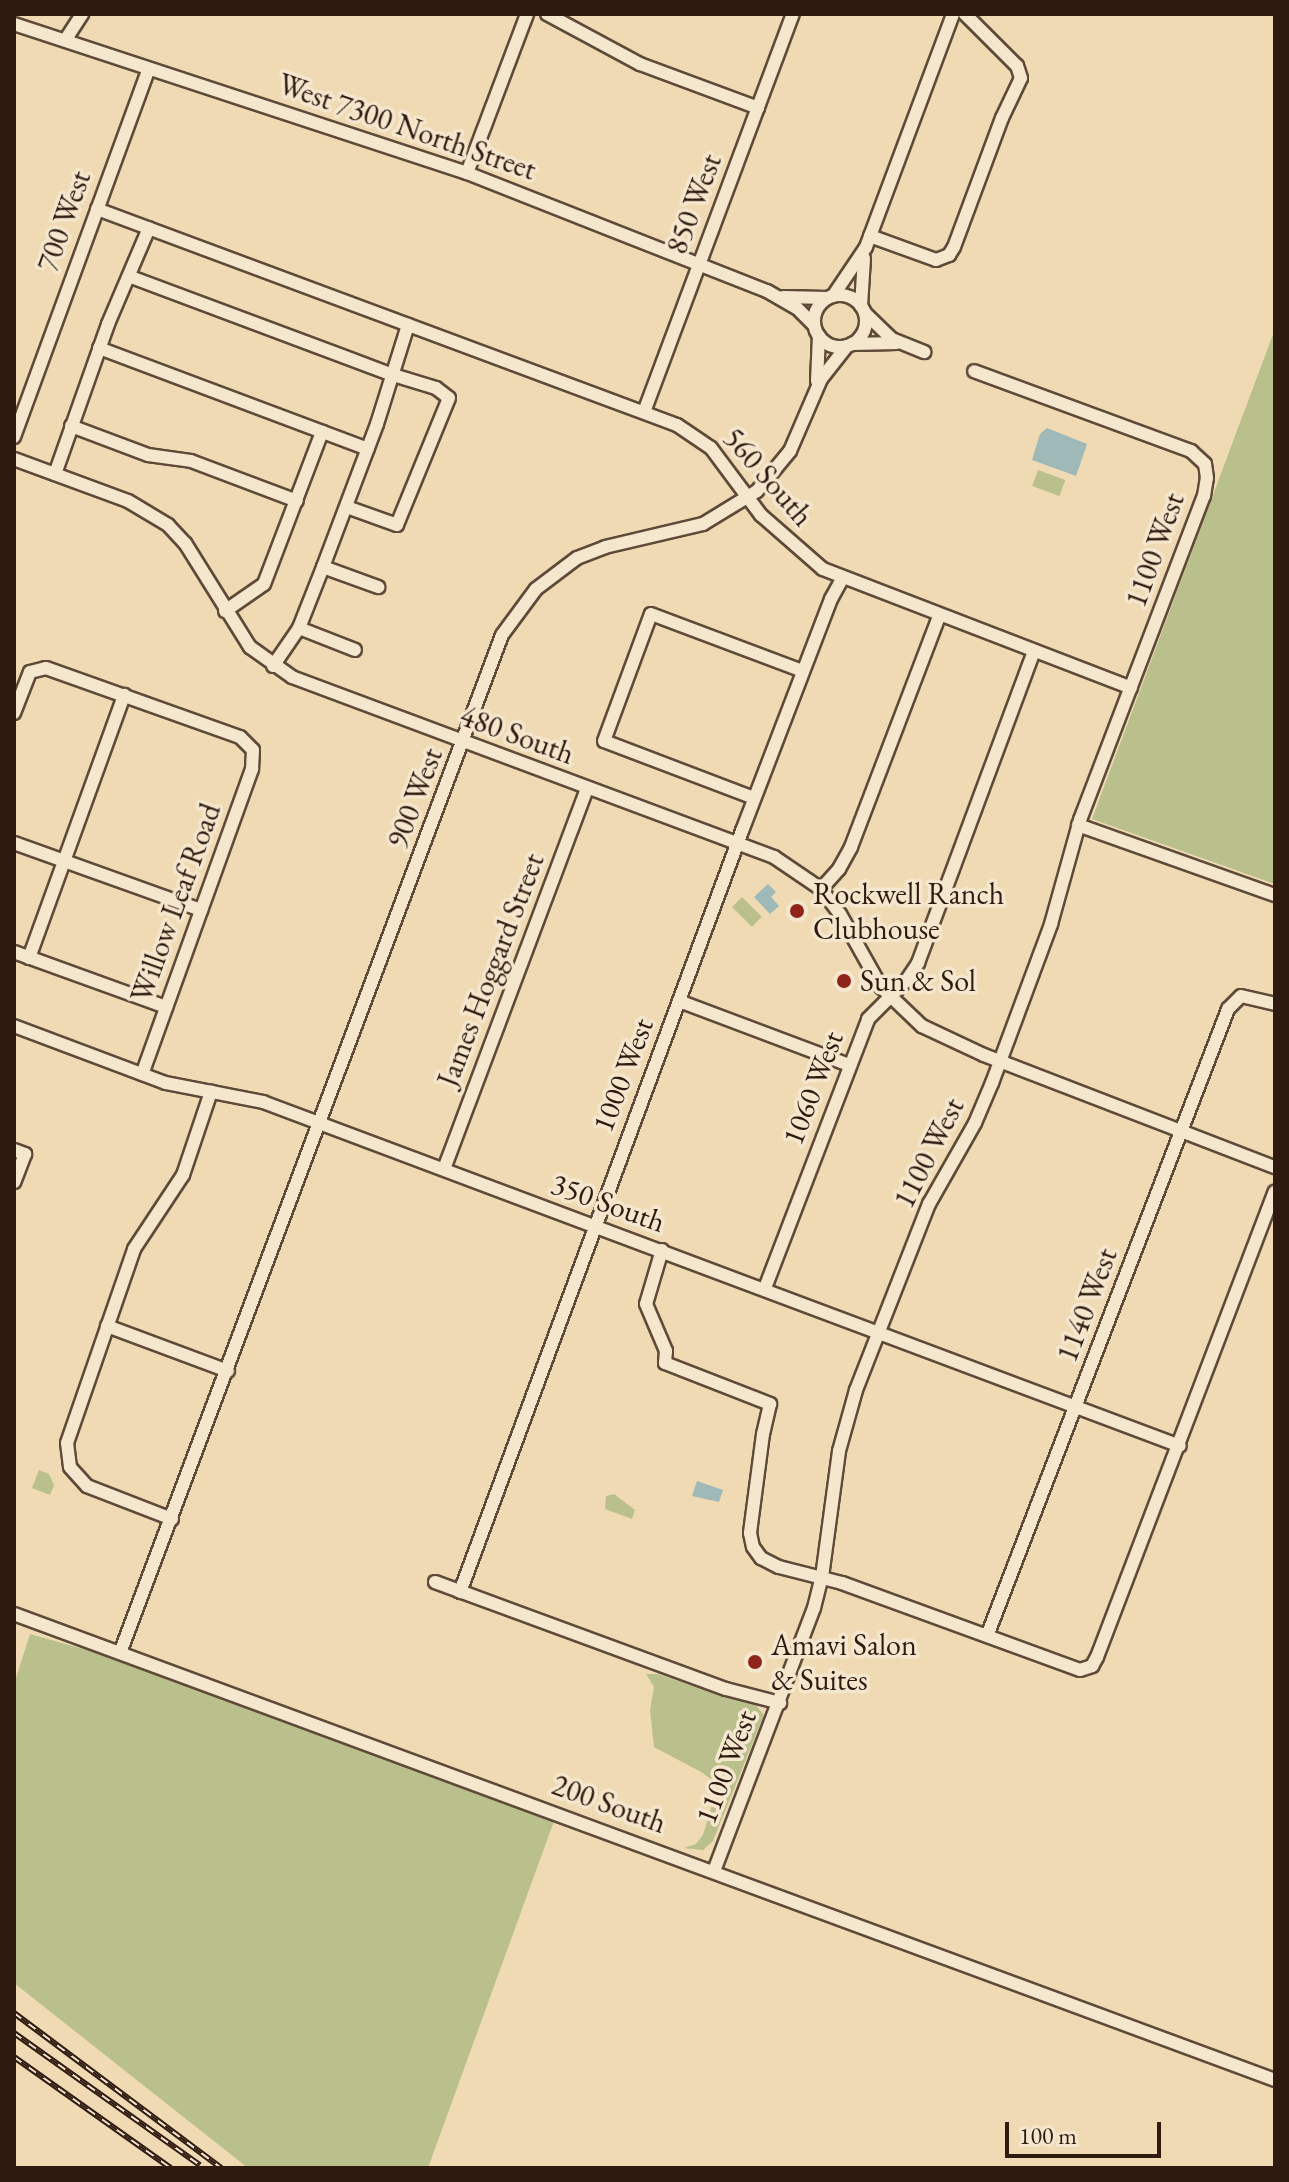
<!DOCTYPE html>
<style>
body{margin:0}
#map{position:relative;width:1289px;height:2182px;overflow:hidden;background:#efdab3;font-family:"EB Garamond",serif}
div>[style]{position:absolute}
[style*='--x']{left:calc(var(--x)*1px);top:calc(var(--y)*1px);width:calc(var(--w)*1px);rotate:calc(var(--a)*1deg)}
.green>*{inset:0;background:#b9c08c;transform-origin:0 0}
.water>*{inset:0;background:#9fb8b8}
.roads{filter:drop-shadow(2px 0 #5f4a39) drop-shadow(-2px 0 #5f4a39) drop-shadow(0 2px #5f4a39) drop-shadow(0 -2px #5f4a39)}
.minor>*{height:12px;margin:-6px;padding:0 6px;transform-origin:6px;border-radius:6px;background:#f5e7ce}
.minor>.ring{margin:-6px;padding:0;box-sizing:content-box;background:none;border:12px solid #f5e7ce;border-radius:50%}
.rail>*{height:6px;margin-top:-3px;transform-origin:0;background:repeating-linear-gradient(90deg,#f5e7ce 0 9px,#2f1a10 0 18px);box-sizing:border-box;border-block:2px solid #2f1a10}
.dots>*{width:22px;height:22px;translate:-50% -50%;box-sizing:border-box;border:4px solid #f5e7ce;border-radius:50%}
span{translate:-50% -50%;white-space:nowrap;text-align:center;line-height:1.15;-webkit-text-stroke:7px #f5e7ce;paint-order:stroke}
.street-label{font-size:30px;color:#2f1a10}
.poi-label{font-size:30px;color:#2f1a10}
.left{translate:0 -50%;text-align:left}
.frame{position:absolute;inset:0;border:16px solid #2f1a10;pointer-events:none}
.scale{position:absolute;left:1005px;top:2122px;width:156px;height:36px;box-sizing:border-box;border:4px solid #2f1a10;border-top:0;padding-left:10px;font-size:24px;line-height:28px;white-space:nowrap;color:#2f1a10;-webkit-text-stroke:6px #f5e7ce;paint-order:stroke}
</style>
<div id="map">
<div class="green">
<i style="clip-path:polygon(1275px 329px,1275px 884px,1092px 819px)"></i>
<i style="left:1038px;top:470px;width:29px;height:17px;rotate:20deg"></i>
<i style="left:742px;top:897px;width:28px;height:14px;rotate:45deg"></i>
<i style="clip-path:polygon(39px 1470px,49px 1474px,54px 1485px,50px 1495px,32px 1488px)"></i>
<i style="clip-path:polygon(614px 1494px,635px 1510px,632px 1519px,605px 1509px,606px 1496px)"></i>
<i style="clip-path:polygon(30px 1634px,137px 1664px,554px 1821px,428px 2168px,248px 2168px,14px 1983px,14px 1684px)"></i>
<i style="clip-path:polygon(646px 1674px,658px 1674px,723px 1697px,754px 1703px,764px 1715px,713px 1841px,703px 1850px,684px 1848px,696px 1844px,703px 1835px,718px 1785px,703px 1773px,654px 1747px,650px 1710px,654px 1687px)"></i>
</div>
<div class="water">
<i style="clip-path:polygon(1047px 428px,1087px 444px,1076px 476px,1032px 460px,1040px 434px)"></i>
<i style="clip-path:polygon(768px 884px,776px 892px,771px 897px,779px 906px,770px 914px,754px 897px)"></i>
<i style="clip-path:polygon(697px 1481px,723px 1490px,719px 1502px,692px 1496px)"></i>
</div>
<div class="roads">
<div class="minor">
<i style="--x:547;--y:14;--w:106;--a:28.3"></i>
<i style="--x:640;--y:64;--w:126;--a:20.4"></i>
<i style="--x:14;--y:24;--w:477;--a:18.2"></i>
<i style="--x:467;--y:173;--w:322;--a:21.5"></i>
<i style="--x:767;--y:291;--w:34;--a:30"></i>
<i style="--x:797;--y:308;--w:24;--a:45"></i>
<i style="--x:66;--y:39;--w:30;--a:-57"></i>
<i style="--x:467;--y:173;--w:170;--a:-69.3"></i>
<i style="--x:97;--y:209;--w:619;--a:20.43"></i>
<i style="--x:677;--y:425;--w:41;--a:34.1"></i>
<i style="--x:711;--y:448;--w:84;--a:53.3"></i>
<i style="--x:761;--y:515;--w:82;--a:41.1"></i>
<i style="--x:823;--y:569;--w:330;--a:21.1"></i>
<i style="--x:870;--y:236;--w:70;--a:20"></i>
<i style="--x:936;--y:260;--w:14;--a:-21"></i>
<i style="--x:949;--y:255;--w:9;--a:-58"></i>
<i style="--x:954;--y:247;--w:138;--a:-69.6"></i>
<i style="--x:1002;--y:118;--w:44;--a:-64.6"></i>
<i style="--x:1021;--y:78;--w:13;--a:-108"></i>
<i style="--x:1017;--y:66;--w:74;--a:-135"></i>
<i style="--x:131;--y:277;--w:277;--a:20.5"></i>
<i style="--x:390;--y:374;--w:48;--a:16.9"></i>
<i style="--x:436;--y:388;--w:16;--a:38"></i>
<i style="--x:449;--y:398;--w:137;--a:112.3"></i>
<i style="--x:397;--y:525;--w:53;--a:-160.2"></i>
<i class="ring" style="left:814px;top:295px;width:40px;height:40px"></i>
<i style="--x:833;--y:296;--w:59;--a:-56"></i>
<i style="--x:866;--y:247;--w:249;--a:-69.5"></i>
<i style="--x:783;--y:297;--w:44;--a:1.3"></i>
<i style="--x:861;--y:306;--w:48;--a:-86.4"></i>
<i style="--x:865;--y:313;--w:37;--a:44"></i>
<i style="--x:892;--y:339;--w:35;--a:22"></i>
<i style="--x:852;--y:344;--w:45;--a:-1.3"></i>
<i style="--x:99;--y:348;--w:287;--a:20.6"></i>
<i style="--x:817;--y:381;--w:45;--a:-87.5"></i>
<i style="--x:644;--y:412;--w:425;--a:-69.5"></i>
<i style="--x:71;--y:426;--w:82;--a:20.6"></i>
<i style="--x:148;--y:455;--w:43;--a:7.9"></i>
<i style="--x:191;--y:461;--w:113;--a:20.7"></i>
<i style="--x:14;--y:437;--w:392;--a:-69.9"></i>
<i style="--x:14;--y:459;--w:121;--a:20.2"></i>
<i style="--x:128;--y:501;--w:47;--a:31"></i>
<i style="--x:168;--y:525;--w:25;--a:47"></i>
<i style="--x:185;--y:543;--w:123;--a:58"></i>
<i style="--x:250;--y:647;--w:52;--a:35.5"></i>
<i style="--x:292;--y:677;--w:515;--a:20.48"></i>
<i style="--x:774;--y:857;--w:57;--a:34.2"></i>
<i style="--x:821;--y:889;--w:31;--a:53"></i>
<i style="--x:840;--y:914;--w:84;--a:60.7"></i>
<i style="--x:881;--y:987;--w:57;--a:43.6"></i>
<i style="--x:922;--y:1026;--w:68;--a:25.1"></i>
<i style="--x:984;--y:1055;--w:312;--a:21.1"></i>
<i style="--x:55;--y:474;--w:159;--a:-70.5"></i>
<i style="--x:108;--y:324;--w:104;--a:-66.9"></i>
<i style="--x:323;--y:567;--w:59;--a:20"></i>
<i style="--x:225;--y:611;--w:47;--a:-34.7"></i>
<i style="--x:264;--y:584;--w:163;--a:-69.1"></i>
<i style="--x:299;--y:628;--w:60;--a:21.4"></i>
<i style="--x:273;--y:666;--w:46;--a:-55.6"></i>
<i style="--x:299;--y:628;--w:66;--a:-68.5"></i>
<i style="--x:323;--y:567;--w:153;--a:-69.3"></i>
<i style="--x:377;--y:424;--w:104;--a:-72.6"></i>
<i style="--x:14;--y:713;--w:44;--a:-68.7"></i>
<i style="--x:30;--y:672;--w:16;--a:-14"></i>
<i style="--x:46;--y:668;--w:206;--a:19.6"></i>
<i style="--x:240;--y:737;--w:18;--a:45"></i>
<i style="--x:253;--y:750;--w:19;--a:93"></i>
<i style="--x:252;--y:769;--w:324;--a:109.8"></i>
<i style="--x:754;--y:798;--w:160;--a:-159.2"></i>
<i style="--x:604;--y:741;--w:135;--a:-69.7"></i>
<i style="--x:651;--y:614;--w:162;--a:20.6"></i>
<i style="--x:1078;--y:825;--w:209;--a:19.6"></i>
<i style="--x:14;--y:843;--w:199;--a:19.7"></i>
<i style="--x:821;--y:889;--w:27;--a:-48"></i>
<i style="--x:839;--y:869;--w:25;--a:-61"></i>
<i style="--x:851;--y:847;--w:247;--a:-69.1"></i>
<i style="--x:14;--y:952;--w:162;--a:19.9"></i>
<i style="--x:29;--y:958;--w:280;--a:-70.1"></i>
<i style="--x:679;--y:1001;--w:182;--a:20.6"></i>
<i style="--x:14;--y:1026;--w:162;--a:20.6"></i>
<i style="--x:166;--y:1083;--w:99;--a:11.1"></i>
<i style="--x:263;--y:1102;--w:979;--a:20.56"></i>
<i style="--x:14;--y:1150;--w:12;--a:20"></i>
<i style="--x:25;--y:1154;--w:30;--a:111"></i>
<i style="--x:444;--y:1169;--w:406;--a:-69.4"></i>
<i style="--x:662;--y:1250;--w:56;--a:106.5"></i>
<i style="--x:646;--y:1304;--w:51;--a:66.9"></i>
<i style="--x:666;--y:1351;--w:12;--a:95"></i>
<i style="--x:665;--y:1363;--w:113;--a:21.3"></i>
<i style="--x:770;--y:1404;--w:31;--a:103"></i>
<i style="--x:763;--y:1434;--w:100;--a:97.5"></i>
<i style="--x:750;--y:1533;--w:14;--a:78"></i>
<i style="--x:753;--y:1547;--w:14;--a:54"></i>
<i style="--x:761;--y:1558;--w:20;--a:27"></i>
<i style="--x:779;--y:1567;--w:65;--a:14.3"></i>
<i style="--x:842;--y:1583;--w:253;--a:20.1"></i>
<i style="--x:1080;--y:1670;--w:13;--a:-18"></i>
<i style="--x:1092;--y:1666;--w:10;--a:-61"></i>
<i style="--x:1097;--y:1657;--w:498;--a:-69.1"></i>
<i style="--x:765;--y:1288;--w:288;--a:-69"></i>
<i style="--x:868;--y:1019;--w:54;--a:-45"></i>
<i style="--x:906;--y:981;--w:22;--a:-56"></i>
<i style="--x:918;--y:963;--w:333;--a:-69.6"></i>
<i style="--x:107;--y:1326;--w:129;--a:20.4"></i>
<i style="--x:172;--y:1519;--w:91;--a:-158.8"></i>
<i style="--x:87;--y:1486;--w:25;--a:-132"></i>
<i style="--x:70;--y:1467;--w:24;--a:-97"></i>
<i style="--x:67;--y:1443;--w:205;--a:-70.9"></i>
<i style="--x:134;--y:1249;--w:89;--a:-56.5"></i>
<i style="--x:183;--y:1175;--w:88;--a:-71.4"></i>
<i style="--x:435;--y:1582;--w:310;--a:20.2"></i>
<i style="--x:726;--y:1689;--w:56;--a:14.5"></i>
<i style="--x:460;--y:1592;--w:812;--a:-69.67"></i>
<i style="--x:742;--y:831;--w:248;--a:-69"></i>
<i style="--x:831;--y:599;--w:23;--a:-61"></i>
<i style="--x:14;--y:1614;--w:1344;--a:20.28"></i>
<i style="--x:987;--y:1636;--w:672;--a:-68.97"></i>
<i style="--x:1228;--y:1009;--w:18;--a:-45"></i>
<i style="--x:1241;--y:996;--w:35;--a:13"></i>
<i style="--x:120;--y:1653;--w:1087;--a:-69.43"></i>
<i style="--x:502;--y:635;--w:57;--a:-53.5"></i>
<i style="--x:536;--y:589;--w:51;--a:-37.1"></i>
<i style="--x:577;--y:558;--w:30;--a:-21"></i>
<i style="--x:605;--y:547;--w:101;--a:-13.2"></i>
<i style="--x:703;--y:524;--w:63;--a:-31.4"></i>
<i style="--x:757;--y:491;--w:52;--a:-50.5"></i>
<i style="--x:790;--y:451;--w:78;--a:-66.7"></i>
<i style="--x:821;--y:379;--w:42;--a:-51.8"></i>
<i style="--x:714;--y:1871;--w:281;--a:-69.2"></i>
<i style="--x:814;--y:1608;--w:32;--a:-76"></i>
<i style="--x:822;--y:1577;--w:127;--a:-82.3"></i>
<i style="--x:839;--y:1451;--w:63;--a:-74.4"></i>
<i style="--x:856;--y:1390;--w:200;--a:-68.6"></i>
<i style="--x:929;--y:1204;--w:93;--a:-60.4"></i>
<i style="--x:975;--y:1123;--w:43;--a:-67"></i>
<i style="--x:992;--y:1083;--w:170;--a:-69.6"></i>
<i style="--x:1051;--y:924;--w:108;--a:-74.4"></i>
<i style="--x:1080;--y:820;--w:347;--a:-69.1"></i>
<i style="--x:1204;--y:496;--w:18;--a:-81"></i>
<i style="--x:1207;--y:478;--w:14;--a:-98"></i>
<i style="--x:1205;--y:464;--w:19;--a:-137"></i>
<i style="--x:1191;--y:451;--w:231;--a:-159.8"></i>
</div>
</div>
<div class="rail">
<i style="--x:14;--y:2013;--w:259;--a:36.8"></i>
<i style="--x:14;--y:2033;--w:228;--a:35.4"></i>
<i style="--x:14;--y:2057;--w:192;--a:35.3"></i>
</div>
<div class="dots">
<i style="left:797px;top:911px;background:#8f2418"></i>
<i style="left:844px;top:981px;background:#8f2418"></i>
<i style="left:755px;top:1662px;background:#8f2418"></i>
</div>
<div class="street-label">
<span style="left:407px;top:127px;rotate:19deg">West 7300 North Street</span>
<span style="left:694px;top:204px;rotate:-69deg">850 West</span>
<span style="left:64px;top:221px;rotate:-70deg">700 West</span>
<span style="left:768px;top:477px;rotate:49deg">560 South</span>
<span style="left:1155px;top:550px;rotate:-70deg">1100 West</span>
<span style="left:517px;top:735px;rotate:20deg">480 South</span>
<span style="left:415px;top:798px;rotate:-69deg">900 West</span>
<span style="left:176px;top:903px;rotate:-70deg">Willow Leaf Road</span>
<span style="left:491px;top:970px;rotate:-69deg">James Hoggard Street</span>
<span style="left:623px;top:1075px;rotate:-69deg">1000 West</span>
<span style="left:813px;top:1088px;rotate:-69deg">1060 West</span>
<span style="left:929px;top:1153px;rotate:-63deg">1100 West</span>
<span style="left:608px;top:1203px;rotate:20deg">350 South</span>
<span style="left:1087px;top:1305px;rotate:-69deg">1140 West</span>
<span style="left:726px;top:1767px;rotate:-69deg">1100 West</span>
<span style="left:609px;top:1804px;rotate:20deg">200 South</span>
</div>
<div class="poi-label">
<span class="left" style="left:813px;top:911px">Rockwell Ranch<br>Clubhouse</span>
<span class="left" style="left:860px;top:981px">Sun &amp; Sol</span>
<span class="left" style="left:771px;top:1662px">Amavi Salon<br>&amp; Suites</span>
</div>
<div class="frame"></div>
<div class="scale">100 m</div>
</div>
